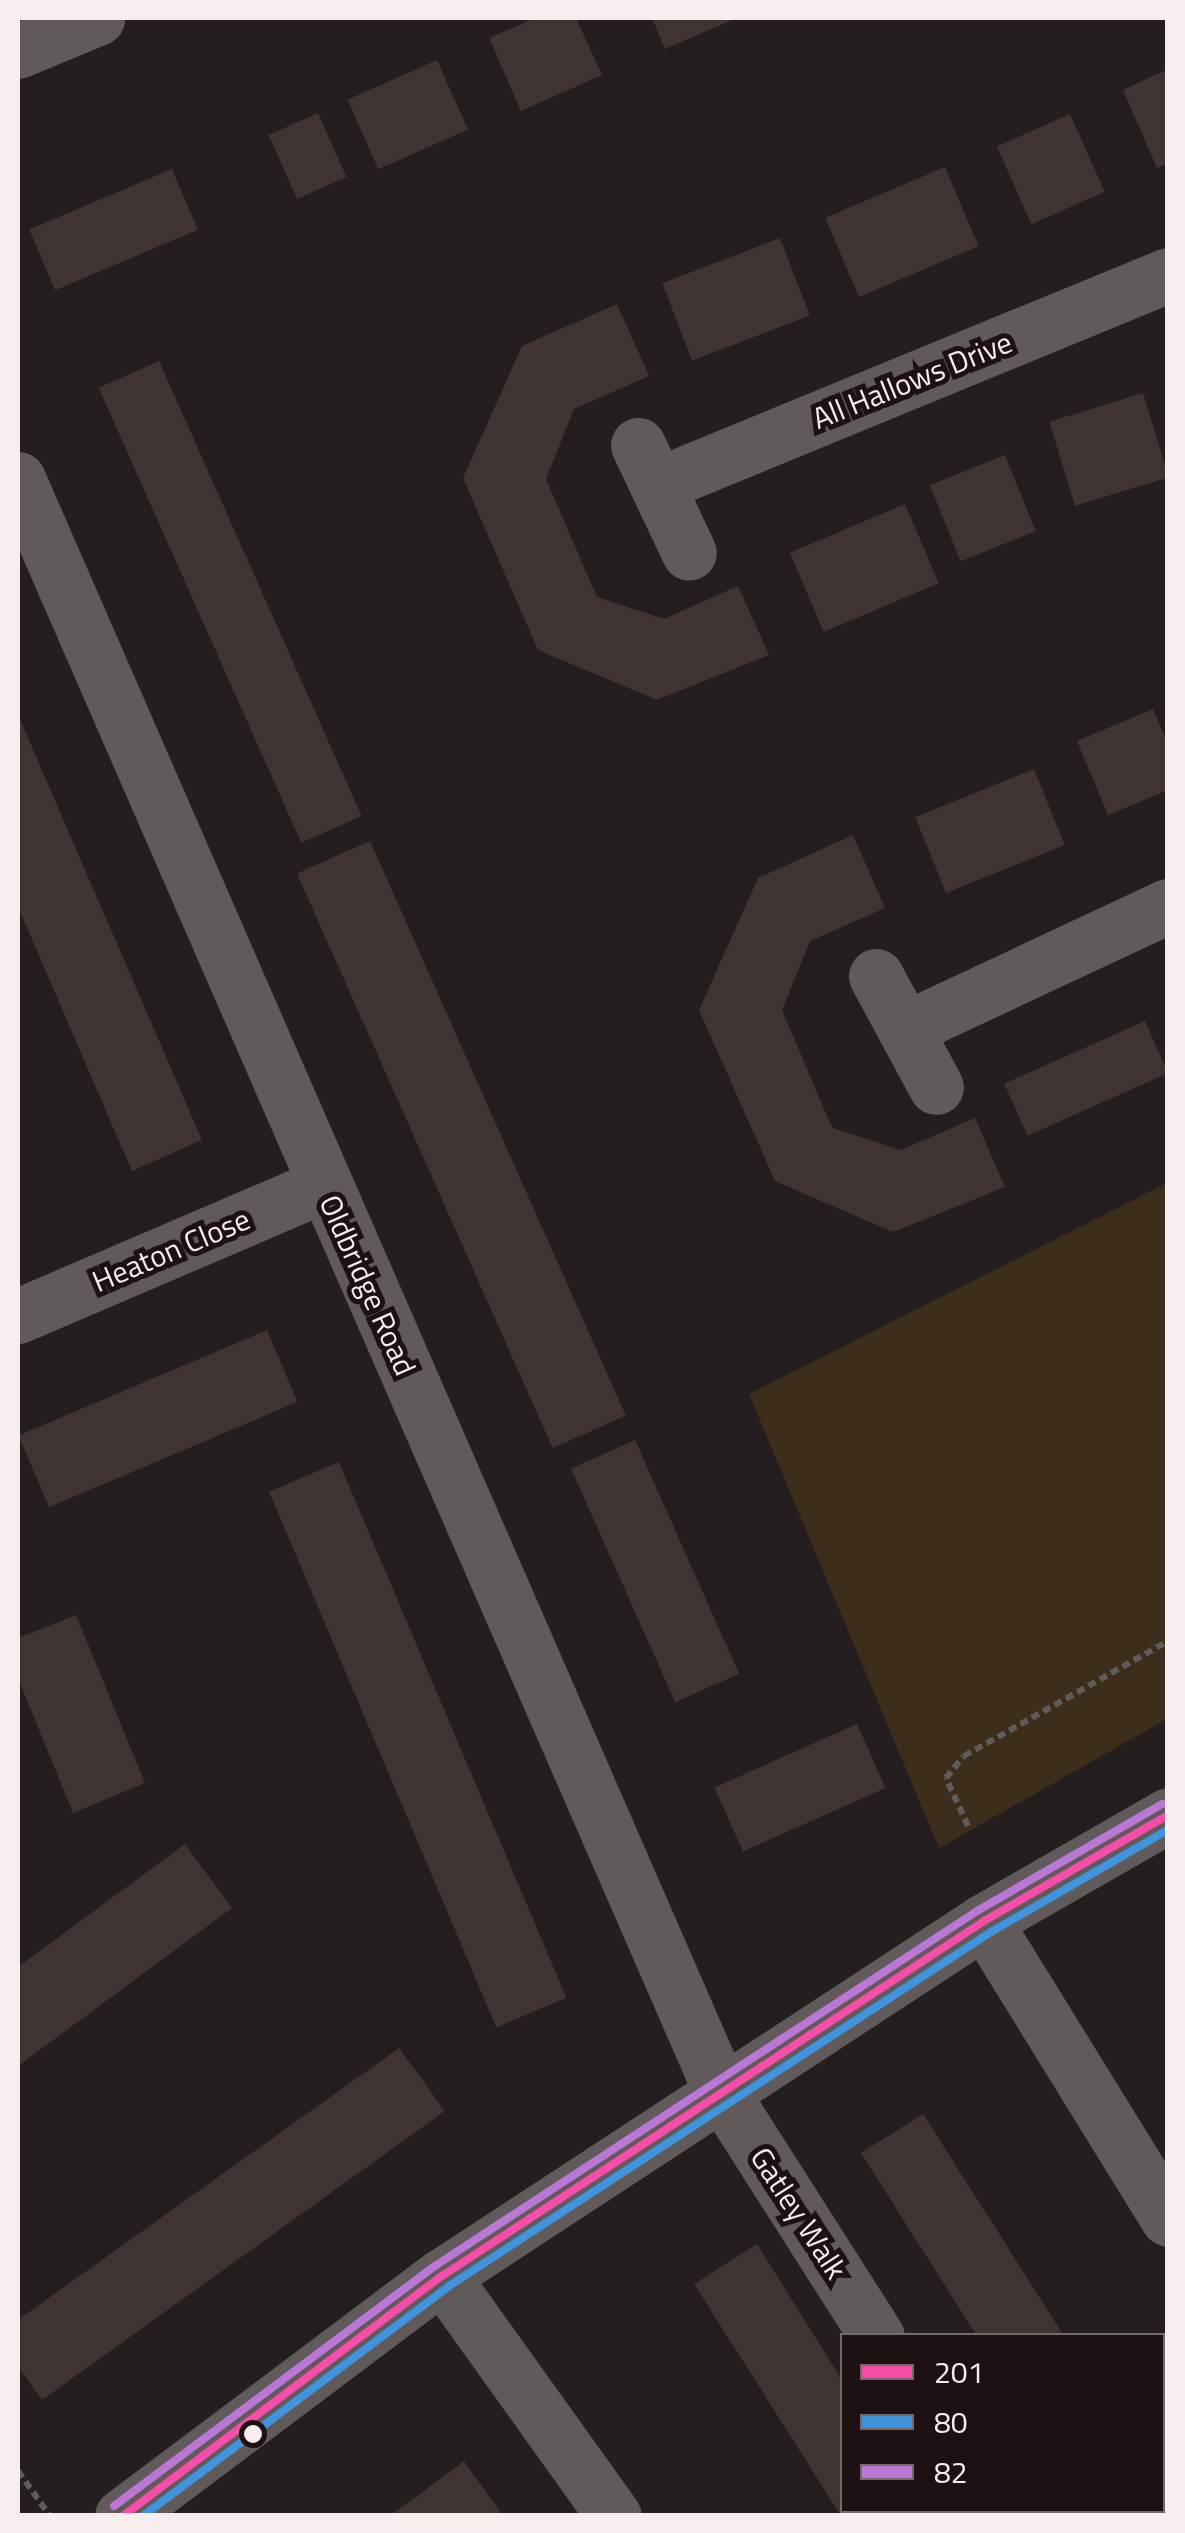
<!DOCTYPE html>
<style>
body{margin:0}
#map{position:relative;width:1185px;height:2533px;overflow:hidden;background:#251e1f;font-family:"Titillium Web",sans-serif}
div>[style]{position:absolute}
[style*='--x']{left:calc(var(--x)*1px);top:calc(var(--y)*1px);width:calc(var(--w)*1px);rotate:calc(var(--a)*1deg)}
.green>*{inset:0;background:#3d2e1c}
.building>*{inset:0;background:#3f3432;transform-origin:0 0}
.path>*{height:6px;margin-top:-3px;transform-origin:0;background:repeating-linear-gradient(90deg,#605c5c 0 8px,transparent 0 13px)}
.street>*{height:55px;margin:-27.5px;padding:0 27.5px;transform-origin:27.5px;border-radius:27.5px;background:#605a5b}
.bus-1>*{height:8px;margin:-4px;padding:0 4px;transform-origin:4px;border-radius:4px;background:#f54da8}
.bus-2>*{height:8px;margin:-4px;padding:0 4px;transform-origin:4px;border-radius:4px;background:#4094de}
.bus-3>*{height:8px;margin:-4px;padding:0 4px;transform-origin:4px;border-radius:4px;background:#ba77d6}
.dots>*{width:28px;height:28px;translate:-50% -50%;box-sizing:border-box;border:5px solid #1e1112;border-radius:50%}
span{translate:-50% -50%;white-space:nowrap;text-align:center;line-height:1.15;-webkit-text-stroke:10px #1e1112;paint-order:stroke}
.street-label{font-size:30px;color:#f7eded}
.frame{position:absolute;inset:0;border:20px solid #f7eded;pointer-events:none}
.legend{position:absolute;left:840px;top:2333px;width:325px;height:180px;box-sizing:border-box;background:#1e1112;border:2px solid #75696a;margin:0;padding:12px 18px;list-style:none;font-size:30px;color:#f7eded}
.legend li{display:flex;align-items:center;gap:20px;height:50px}
.legend b{width:50px;border:2px solid #75696a}
</style>
<div id="map">
<div class="green">
<i style="clip-path:polygon(1167px 1183px,1167px 1719px,939px 1848px,749px 1394px)"></i>
</div>
<div class="building">
<i style="clip-path:polygon(536px 18px,576px 18px,602px 75px,521px 111px,489px 38px)"></i>
<i style="clip-path:polygon(652px 18px,737px 18px,665px 49px)"></i>
<i style="left:437px;top:60px;width:76px;height:98px;rotate:66deg"></i>
<i style="clip-path:polygon(1168px 69px,1168px 164px,1157px 168px,1123px 90px)"></i>
<i style="left:318px;top:113px;width:70px;height:54px;rotate:66deg"></i>
<i style="left:1070px;top:114px;width:85px;height:80px;rotate:66deg"></i>
<i style="left:945px;top:167px;width:86px;height:130px;rotate:67deg"></i>
<i style="left:172px;top:169px;width:66px;height:155px;rotate:67deg"></i>
<i style="left:780px;top:238px;width:83px;height:126px;rotate:69deg"></i>
<i style="clip-path:polygon(617px 304px,649px 376px,574px 409px,546px 479px,597px 597px,664px 619px,738px 586px,769px 655px,657px 700px,538px 650px,463px 478px,522px 346px)"></i>
<i style="left:159px;top:361px;width:498px;height:66px;rotate:66deg"></i>
<i style="left:1143px;top:393px;width:88px;height:98px;rotate:73deg"></i>
<i style="left:1005px;top:455px;width:82px;height:81px;rotate:68deg"></i>
<i style="left:905px;top:504px;width:86px;height:125px;rotate:67deg"></i>
<i style="clip-path:polygon(1153px 709px,1168px 744px,1168px 790px,1108px 815px,1077px 741px)"></i>
<i style="clip-path:polygon(18px 715px,202px 1140px,132px 1171px,18px 907px)"></i>
<i style="left:1034px;top:769px;width:82px;height:128px;rotate:68deg"></i>
<i style="clip-path:polygon(853px 835px,885px 908px,810px 941px,782px 1010px,828px 1118px,833px 1128px,901px 1150px,975px 1118px,1005px 1187px,893px 1232px,775px 1181px,699px 1010px,758px 878px)"></i>
<i style="left:370px;top:841px;width:629px;height:80px;rotate:66deg"></i>
<i style="left:1145px;top:1021px;width:57px;height:154px;rotate:66deg"></i>
<i style="left:267px;top:1330px;width:78px;height:270px;rotate:67deg"></i>
<i style="left:635px;top:1440px;width:256px;height:70px;rotate:66deg"></i>
<i style="left:339px;top:1462px;width:582px;height:76px;rotate:67deg"></i>
<i style="clip-path:polygon(76px 1615px,145px 1783px,73px 1813px,18px 1678px,18px 1638px)"></i>
<i style="left:857px;top:1724px;width:70px;height:156px;rotate:66deg"></i>
<i style="clip-path:polygon(185px 1844px,232px 1908px,18px 2066px,18px 1967px)"></i>
<i style="clip-path:polygon(399px 2048px,445px 2111px,42px 2400px,18px 2366px,18px 2320px)"></i>
<i style="clip-path:polygon(923px 2114px,951px 2158px,1064px 2336px,977px 2336px,944px 2284px,861px 2153px)"></i>
<i style="clip-path:polygon(757px 2244px,842px 2380px,842px 2510px,928px 2516px,841px 2516px,750px 2372px,694px 2284px)"></i>
<i style="clip-path:polygon(464px 2461px,503px 2516px,389px 2516px,417px 2496px)"></i>
<i style="clip-path:polygon(1162px 2491px,1168px 2511px,1160px 2516px,1088px 2510px,1162px 2510px)"></i>
</div>
<div class="path">
<i style="--x:968;--y:1826;--w:53;--a:-114.6"></i>
<i style="--x:946;--y:1778;--w:28;--a:-51"></i>
<i style="--x:964;--y:1756;--w:234;--a:-29.4"></i>
<i style="--x:18;--y:2471;--w:55;--a:54.6"></i>
</div>
<div class="street">
<i style="--x:18;--y:51;--w:86;--a:-22.7"></i>
<i style="--x:638;--y:445;--w:119;--a:64.7"></i>
<i style="--x:18;--y:479;--w:1757;--a:66.45"></i>
<i style="--x:720;--y:2090;--w:292;--a:57.5"></i>
<i style="--x:657;--y:485;--w:552;--a:-22.34"></i>
<i style="--x:876;--y:976;--w:126;--a:61.6"></i>
<i style="--x:905;--y:1029;--w:290;--a:-25.1"></i>
<i style="--x:18;--y:1316;--w:333;--a:-23.2"></i>
<i style="--x:984;--y:1921;--w:350;--a:58.3"></i>
<i style="--x:442;--y:2276;--w:295;--a:54.4"></i>
<i style="--x:990;--y:2510;--w:7;--a:63"></i>
<i style="--x:122;--y:2516;--w:400;--a:-36.9"></i>
<i style="--x:442;--y:2276;--w:648;--a:-33.22"></i>
<i style="--x:984;--y:1921;--w:212;--a:-29.9"></i>
</div>
<div class="bus-1">
<i style="--x:123;--y:2516;--w:399;--a:-37"></i>
<i style="--x:442;--y:2276;--w:648;--a:-33.22"></i>
<i style="--x:984;--y:1921;--w:212;--a:-29.9"></i>
</div>
<div class="bus-2">
<i style="--x:143;--y:2516;--w:383;--a:-36.9"></i>
<i style="--x:449;--y:2286;--w:647;--a:-33.15"></i>
<i style="--x:991;--y:1932;--w:204;--a:-30"></i>
</div>
<div class="bus-3">
<i style="--x:114;--y:2506;--w:401;--a:-36.8"></i>
<i style="--x:435;--y:2266;--w:648;--a:-33.22"></i>
<i style="--x:977;--y:1911;--w:214;--a:-30"></i>
</div>
<div class="dots">
<i style="left:253px;top:2434px;background:#f7eded"></i>
</div>
<div class="street-label">
<span style="left:912px;top:380px;rotate:-22deg">All Hallows Drive</span>
<span style="left:171px;top:1250px;rotate:-23deg">Heaton Close</span>
<span style="left:368px;top:1285px;rotate:66deg">Oldbridge Road</span>
<span style="left:799px;top:2213px;rotate:57deg">Gatley Walk</span>
</div>
<div class="frame"></div>
<ul class="legend">
<li><b style="height:12px;background:#f54da8"></b>201</li>
<li><b style="height:12px;background:#4094de"></b>80</li>
<li><b style="height:12px;background:#ba77d6"></b>82</li>
</ul>
</div>
